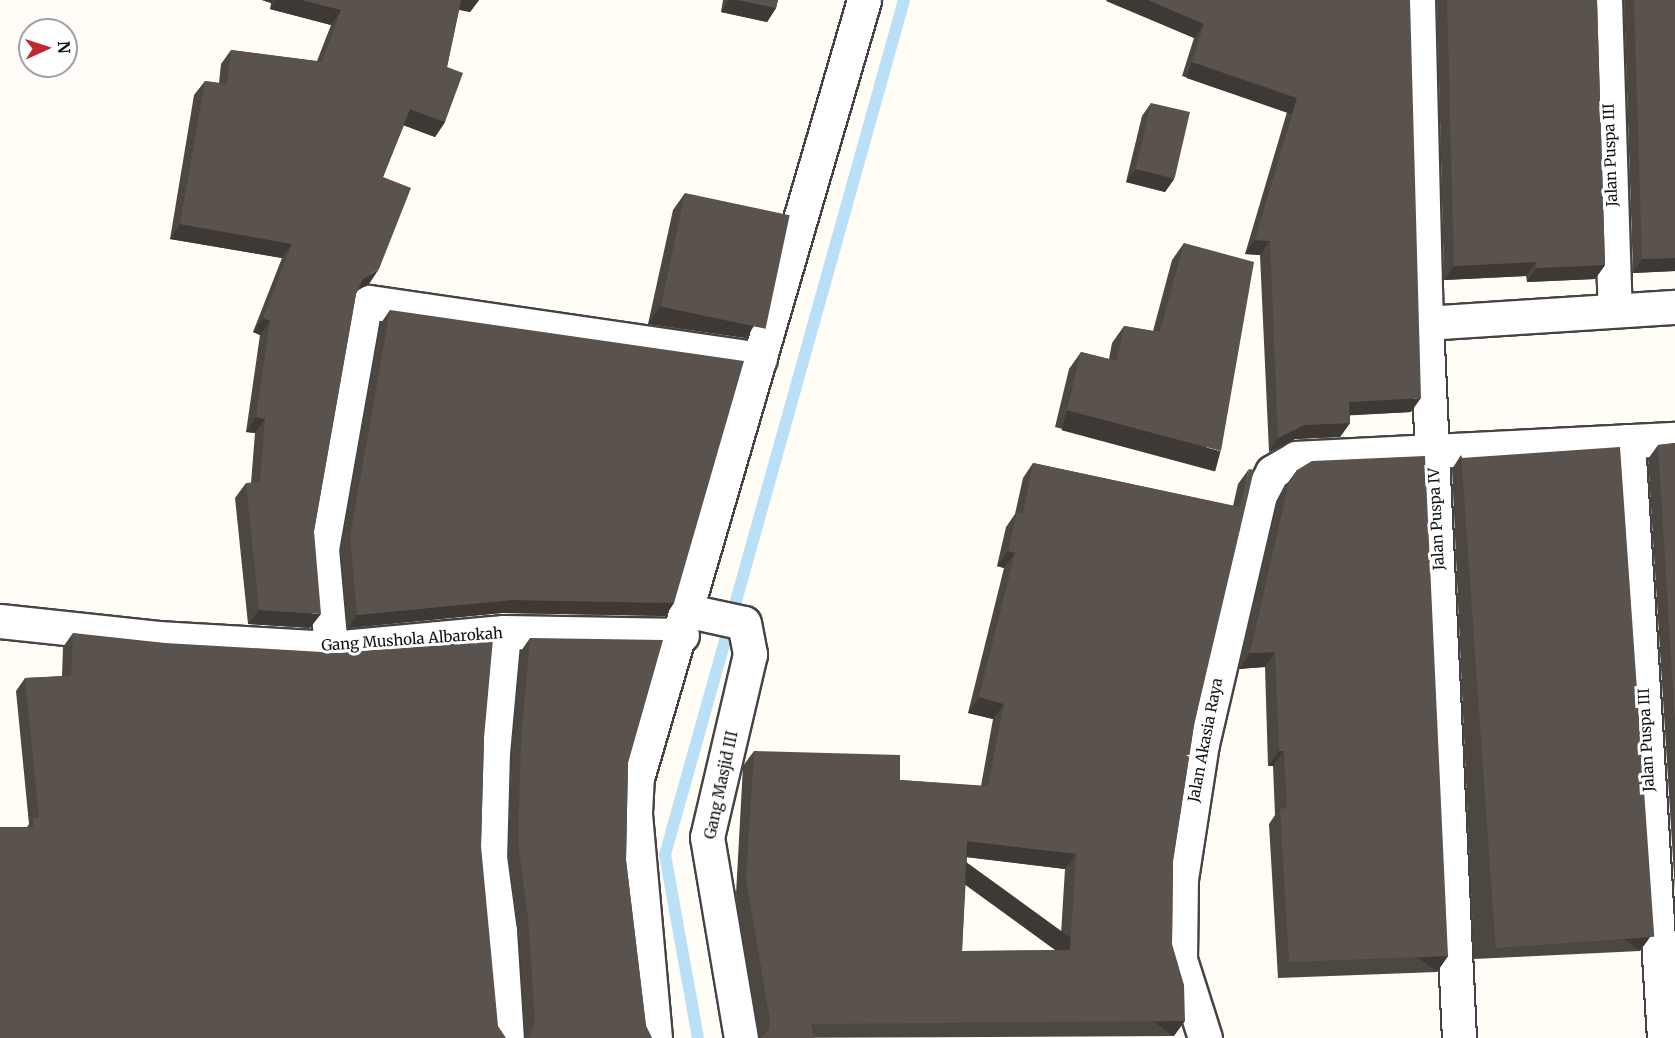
<!DOCTYPE html>
<style>
body{margin:0}
#map{position:relative;width:1675px;height:1038px;overflow:hidden;background:#fffdf5;font-family:Merriweather,serif}
div>[style]{position:absolute}
[style*='--x']{left:calc(var(--x)*1px);top:calc(var(--y)*1px);width:calc(var(--w)*1px);rotate:calc(var(--a)*1deg)}
.stream>*{height:12px;margin:-6px;padding:0 6px;transform-origin:6px;border-radius:6px;background:#b9e0f7}
.roads{filter:drop-shadow(2px 0 #444) drop-shadow(-2px 0 #444) drop-shadow(0 2px #444) drop-shadow(0 -2px #444)}
.street>*{height:33px;margin:-16.5px;padding:0 16.5px;transform-origin:16.5px;border-radius:16.5px;background:#fff}
.wall>*{inset:0;background:#4d4742}
.shaded-wall>*{inset:0;background:#3f3936;transform-origin:0 0}
.building>*{inset:0;background:#5a524d;transform-origin:0 0}
span{translate:-50% -50%;white-space:nowrap;text-align:center;line-height:1.15;-webkit-text-stroke:6px #fff;paint-order:stroke}
.street-label{font-size:15px;color:#111}
.north{position:absolute;left:18px;top:18px;width:60px;height:60px;box-sizing:border-box;background:#fff;border:2px solid #a0a0a0;border-radius:50%;rotate:87deg;font-size:16px;font-weight:700;line-height:24px;text-align:center;color:#111}
.north::after{content:'';display:block;margin:auto;width:21px;height:27px;background:#c4262e;clip-path:polygon(50% 0,100% 100%,50% 72%,0 100%)}
</style>
<div id="map">
<div class="stream">
<i style="--x:698;--y:1038;--w:186;--a:-100.2"></i>
<i style="--x:665;--y:855;--w:888;--a:-74.38"></i>
</div>
<div class="roads">
<div class="street">
<i style="--x:1418;--y:0;--w:323;--a:88.6"></i>
<i style="--x:1426;--y:323;--w:716;--a:87.36"></i>
<i style="--x:1605;--y:0;--w:310;--a:88.2"></i>
<i style="--x:1426;--y:323;--w:250;--a:-3.7"></i>
<i style="--x:1628;--y:441;--w:598;--a:86.55"></i>
<i style="--x:689;--y:611;--w:56;--a:12.3"></i>
<i style="--x:744;--y:623;--w:32;--a:79"></i>
<i style="--x:750;--y:654;--w:188;--a:103.2"></i>
<i style="--x:707;--y:837;--w:204;--a:80.4"></i>
<i style="--x:0;--y:621;--w:159;--a:6.1"></i>
<i style="--x:158;--y:638;--w:173;--a:3.3"></i>
<i style="--x:331;--y:648;--w:174;--a:-5.3"></i>
<i style="--x:504;--y:632;--w:178;--a:1"></i>
<i style="--x:504;--y:632;--w:121;--a:95.2"></i>
<i style="--x:493;--y:752;--w:105;--a:91.6"></i>
<i style="--x:490;--y:857;--w:75;--a:82.3"></i>
<i style="--x:500;--y:931;--w:107;--a:86.3"></i>
<i style="--x:331;--y:648;--w:99;--a:-95.2"></i>
<i style="--x:322;--y:549;--w:241;--a:-80"></i>
<i style="--x:364;--y:312;--w:11;--a:-63"></i>
<i style="--x:369;--y:302;--w:395;--a:8.3"></i>
<i style="--x:655;--y:1038;--w:226;--a:-95.1"></i>
<i style="--x:635;--y:813;--w:35;--a:-87"></i>
<i style="--x:637;--y:778;--w:810;--a:-73.73"></i>
<i style="--x:1205;--y:1038;--w:83;--a:-107.6"></i>
<i style="--x:1180;--y:959;--w:80;--a:-89.3"></i>
<i style="--x:1181;--y:879;--w:137;--a:-81.2"></i>
<i style="--x:1202;--y:744;--w:256;--a:-76.9"></i>
<i style="--x:1260;--y:495;--w:26;--a:-62"></i>
<i style="--x:1272;--y:472;--w:28;--a:-30"></i>
<i style="--x:1296;--y:458;--w:379;--a:-2.9"></i>
</div>
</div>
<div class="wall">
<i style="clip-path:polygon(262px 0,479px 0,470px 12px,459px 10px,447px 67px,445px 122px,435px 137px,404px 125px,383px 177px,369px 284px,357px 290px,356px 294px,314px 531px,310px 628px,248px 624px,235px 498px,246px 483px,251px 483px,255px 433px,246px 432px,260px 335px,253px 332px,282px 258px,170px 239px,194px 95px,205px 81px,219px 83px,221px 64px,231px 50px,317px 61px,331px 25px,270px 9px,271px 3px)"></i>
<i style="clip-path:polygon(723px 0,778px 0,776px 8px,767px 22px,721px 12px)"></i>
<i style="clip-path:polygon(1106px 0,1410px 0,1411px 412px,1350px 415px,1350px 423px,1340px 437px,1295px 439px,1269px 452px,1260px 255px,1245px 254px,1287px 112px,1182px 76px,1194px 38px)"></i>
<i style="clip-path:polygon(1437px 0,1597px 0,1605px 265px,1595px 279px,1527px 282px,1526px 276px,1444px 280px)"></i>
<i style="clip-path:polygon(1624px 0,1675px 0,1675px 271px,1633px 273px)"></i>
<i style="clip-path:polygon(1151px 103px,1174px 179px,1165px 192px,1126px 182px,1142px 116px)"></i>
<i style="clip-path:polygon(685px 193px,746px 338px,648px 324px,673px 210px)"></i>
<i style="clip-path:polygon(1184px 243px,1209px 468px,1055px 427px,1069px 369px,1081px 352px,1109px 359px,1112px 343px,1124px 326px,1153px 331px,1172px 260px)"></i>
<i style="clip-path:polygon(390px 310px,674px 603px,665px 616px,502px 613px,348px 628px,341px 550px,381px 323px)"></i>
<i style="clip-path:polygon(1675px 443px,1675px 891px,1648px 459px,1658px 445px)"></i>
<i style="clip-path:polygon(1461px 455px,1650px 937px,1640px 951px,1474px 959px,1452px 469px)"></i>
<i style="clip-path:polygon(evenodd,1033px 463px,1233px 506px,1238px 484px,1249px 469px,1194px 725px,1173px 861px,1172px 944px,1174px 1036px,759px 1038px,759px 1035px,736px 894px,743px 766px,754px 751px,900px 780px,981px 786px,993px 719px,968px 713px,1004px 568px,997px 566px,1006px 527px,1015px 514px,1023px 478px,1033px 463px,967px 857px,1065px 869px,1060px 950px,962px 951px,967px 857px)"></i>
<i style="clip-path:polygon(1297px 470px,1448px 956px,1437px 972px,1278px 978px,1269px 824px,1275px 815px,1273px 766px,1268px 766px,1265px 667px,1239px 669px,1278px 502px,1286px 485px)"></i>
<i style="clip-path:polygon(73px 633px,484px 738px,481px 846px,27px 827px,29px 824px,16px 691px,25px 678px,62px 676px,63px 647px)"></i>
<i style="clip-path:polygon(530px 638px,628px 763px,626px 860px,646px 1026px,652px 1038px,525px 1038px,519px 930px,509px 856px,512px 753px,521px 651px)"></i>
</div>
<div class="shaded-wall">
<i style="clip-path:polygon(262px 0,273px 0,271px 3px)"></i>
<i style="clip-path:polygon(276px 0,302px 0,341px 10px,331px 25px,270px 9px)"></i>
<i style="clip-path:polygon(458px 0,479px 0,470px 12px,453px 8px)"></i>
<i style="clip-path:polygon(729px 0,737px 0,776px 8px,767px 22px,721px 12px)"></i>
<i style="clip-path:polygon(1107px 0,1148px 0,1204px 24px,1194px 38px,1106px 1px)"></i>
<i style="left:1192px;top:62px;width:111px;height:17px;rotate:19deg"></i>
<i style="clip-path:polygon(410px 109px,445px 122px,435px 137px,400px 124px)"></i>
<i style="clip-path:polygon(1136px 169px,1174px 179px,1165px 192px,1126px 182px)"></i>
<i style="clip-path:polygon(180px 224px,292px 244px,282px 258px,170px 239px)"></i>
<i style="clip-path:polygon(1255px 240px,1270px 241px,1260px 255px,1245px 254px)"></i>
<i style="clip-path:polygon(1675px 258px,1675px 271px,1633px 273px,1642px 259px)"></i>
<i style="clip-path:polygon(1536px 262px,1526px 276px,1444px 280px,1454px 266px)"></i>
<i style="clip-path:polygon(1605px 265px,1595px 279px,1527px 282px,1536px 268px)"></i>
<i style="clip-path:polygon(379px 269px,369px 284px,353px 293px,363px 279px)"></i>
<i style="clip-path:polygon(660px 306px,758px 320px,746px 338px,648px 324px)"></i>
<i style="clip-path:polygon(263px 318px,270px 321px,260px 335px,253px 332px)"></i>
<i style="clip-path:polygon(1421px 398px,1411px 412px,1339px 416px,1349px 402px)"></i>
<i style="left:1067px;top:410px;width:159px;height:21px;rotate:15deg"></i>
<i style="clip-path:polygon(256px 417px,265px 419px,255px 433px,246px 432px)"></i>
<i style="clip-path:polygon(1350px 423px,1340px 437px,1295px 439px,1269px 452px,1278px 438px,1304px 425px)"></i>
<i style="clip-path:polygon(1008px 551px,1015px 553px,1004px 568px,997px 566px)"></i>
<i style="clip-path:polygon(512px 600px,674px 603px,665px 616px,502px 613px,348px 628px,357px 615px)"></i>
<i style="clip-path:polygon(259px 610px,321px 614px,310px 628px,248px 624px)"></i>
<i style="clip-path:polygon(1275px 652px,1265px 667px,1239px 669px,1250px 653px)"></i>
<i style="clip-path:polygon(979px 697px,1004px 704px,993px 719px,968px 713px)"></i>
<i style="clip-path:polygon(1279px 751px,1284px 751px,1273px 766px,1268px 766px)"></i>
<i style="clip-path:polygon(967px 841px,1076px 854px,1065px 869px,957px 856px)"></i>
<i style="left:1650px;top:937px;width:17px;height:166px;rotate:126deg"></i>
<i style="left:1448px;top:956px;width:19px;height:159px;rotate:125deg"></i>
<i style="left:1185px;top:1021px;width:19px;height:374px;rotate:126deg"></i>
</div>
<div class="building">
<i style="clip-path:polygon(302px 0,461px 0,447px 67px,463px 73px,445px 122px,410px 109px,383px 177px,411px 188px,379px 269px,363px 279px,356px 294px,314px 531px,321px 614px,259px 610px,246px 483px,260px 482px,265px 419px,256px 417px,270px 321px,263px 318px,292px 244px,180px 224px,205px 81px,227px 84px,231px 50px,322px 62px,341px 10px)"></i>
<i style="clip-path:polygon(737px 0,778px 0,776px 8px)"></i>
<i style="clip-path:polygon(1148px 0,1410px 0,1421px 398px,1349px 402px,1350px 423px,1304px 425px,1278px 438px,1270px 241px,1255px 240px,1297px 98px,1192px 62px,1204px 24px)"></i>
<i style="clip-path:polygon(1447px 0,1597px 0,1605px 265px,1536px 268px,1536px 262px,1454px 266px)"></i>
<i style="clip-path:polygon(1634px 0,1675px 0,1675px 258px,1642px 259px)"></i>
<i style="left:1151px;top:103px;width:40px;height:68px;rotate:13deg"></i>
<i style="left:685px;top:193px;width:107px;height:116px;rotate:12deg"></i>
<i style="clip-path:polygon(1184px 243px,1254px 262px,1221px 451px,1067px 410px,1081px 352px,1117px 361px,1124px 326px,1160px 332px)"></i>
<i style="clip-path:polygon(390px 310px,744px 361px,674px 603px,512px 600px,357px 615px,350px 537px)"></i>
<i style="clip-path:polygon(1675px 443px,1675px 723px,1658px 445px)"></i>
<i style="left:1620px;top:447px;width:491px;height:159px;rotate:86deg"></i>
<i style="clip-path:polygon(1425px 456px,1448px 956px,1289px 962px,1280px 809px,1287px 808px,1284px 751px,1279px 751px,1275px 652px,1250px 653px,1288px 486px,1297px 470px,1312px 461px)"></i>
<i style="clip-path:polygon(evenodd,1033px 463px,1240px 507px,1249px 469px,1254px 470px,1194px 725px,1173px 861px,1172px 944px,1184px 985px,1185px 1021px,811px 1024px,814px 1038px,760px 1038px,769px 1030px,770px 1020px,746px 879px,754px 751px,900px 755px,900px 780px,988px 786px,1004px 704px,979px 697px,1015px 553px,1008px 551px,1017px 512px,1023px 514px,1033px 463px,967px 841px,1076px 854px,1070px 950px,962px 951px,967px 841px)"></i>
<i style="clip-path:polygon(73px 633px,165px 643px,339px 653px,493px 639px,484px 738px,481px 846px,498px 1026px,506px 1038px,0 1038px,0 827px,33px 827px,33px 818px,39px 818px,25px 678px,71px 676px)"></i>
<i style="clip-path:polygon(530px 638px,663px 640px,628px 763px,626px 860px,646px 1026px,652px 1038px,528px 1038px,535px 1023px,528px 916px,518px 843px,521px 740px)"></i>
</div>
<div class="street-label">
<span style="left:1610px;top:155px;rotate:-92deg">Jalan Puspa III</span>
<span style="left:1436px;top:519px;rotate:-93deg">Jalan Puspa IV</span>
<span style="left:412px;top:639px;rotate:-4deg">Gang Mushola Albarokah</span>
<span style="left:1205px;top:740px;rotate:-79deg">Jalan Akasia Raya</span>
<span style="left:1646px;top:740px;rotate:-93deg">Jalan Puspa III</span>
<span style="left:721px;top:785px;rotate:-78deg">Gang Masjid III</span>
</div>
<div class="north">N</div>
</div>
